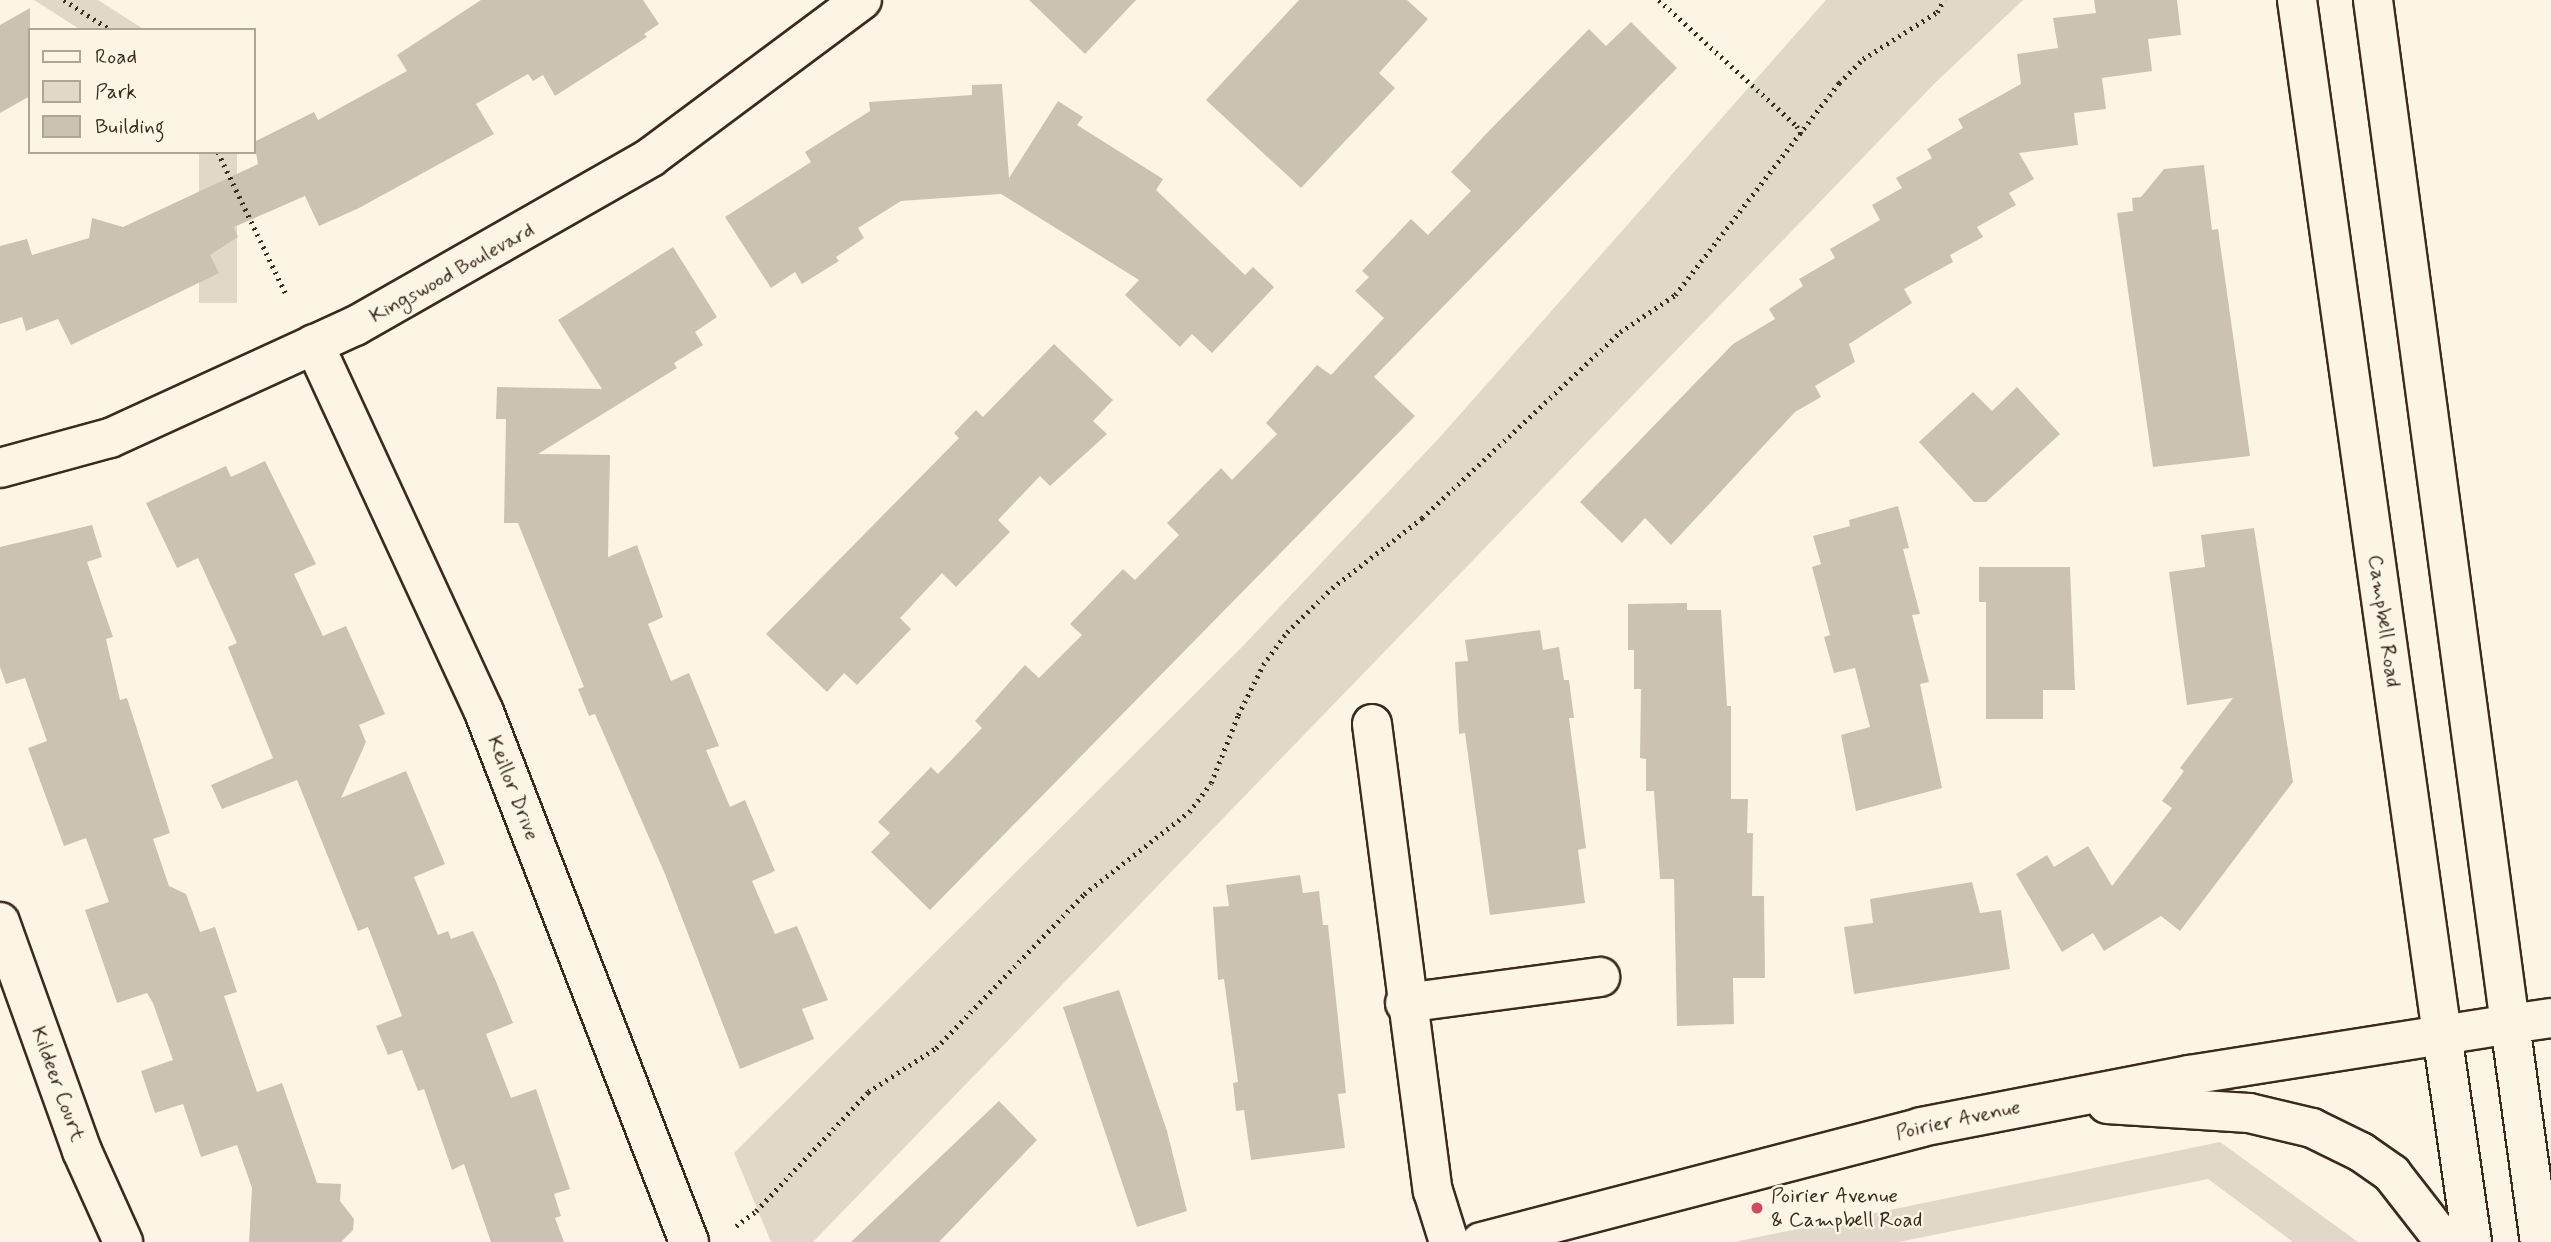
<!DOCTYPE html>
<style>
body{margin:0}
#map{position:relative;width:2551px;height:1242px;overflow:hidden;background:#fcf5e5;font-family:Mynerve,sans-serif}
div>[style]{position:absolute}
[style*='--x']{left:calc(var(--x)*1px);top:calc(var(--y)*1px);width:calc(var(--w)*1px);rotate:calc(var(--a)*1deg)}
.green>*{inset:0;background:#e0d8c8;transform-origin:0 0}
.building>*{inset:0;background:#ccc2b3}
.path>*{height:4.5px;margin-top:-2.25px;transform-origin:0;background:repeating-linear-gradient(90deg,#3b2a1e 0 2px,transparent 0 7px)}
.roads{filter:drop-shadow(2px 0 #3b2a1e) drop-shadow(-2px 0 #3b2a1e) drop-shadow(0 2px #3b2a1e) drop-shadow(0 -2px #3b2a1e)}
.minor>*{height:38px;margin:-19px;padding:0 19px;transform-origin:19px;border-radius:19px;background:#fcf5e5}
.major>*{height:38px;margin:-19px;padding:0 19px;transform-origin:19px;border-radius:19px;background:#fcf5e5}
.dots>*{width:19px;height:19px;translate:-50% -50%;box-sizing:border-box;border:4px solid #fcf5e5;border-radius:50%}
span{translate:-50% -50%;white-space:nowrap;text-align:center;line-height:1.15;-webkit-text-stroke:5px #fcf5e5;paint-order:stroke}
.street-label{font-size:21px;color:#3b2a1e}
.poi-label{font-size:21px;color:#3b2a1e}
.left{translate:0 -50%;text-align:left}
.legend{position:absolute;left:28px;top:28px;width:228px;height:126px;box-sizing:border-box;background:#fcf5e5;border:2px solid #afa495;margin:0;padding:9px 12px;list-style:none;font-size:21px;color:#3b2a1e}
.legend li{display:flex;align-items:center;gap:14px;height:35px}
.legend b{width:35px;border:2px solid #afa495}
</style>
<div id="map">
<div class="green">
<i style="clip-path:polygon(34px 0,98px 0,145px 30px,81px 30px)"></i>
<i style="clip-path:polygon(1826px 0,2023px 0,1935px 83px,813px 1242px,771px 1242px,734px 1153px,1242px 647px,1440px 437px)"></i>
<i style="left:199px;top:152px;width:38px;height:151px"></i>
<i style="clip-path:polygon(2220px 1142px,2358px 1242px,2293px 1242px,2208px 1179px,1899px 1242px,1734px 1242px)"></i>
</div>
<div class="building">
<i style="clip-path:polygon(481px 0,643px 0,659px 24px,644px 34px,647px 37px,555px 96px,543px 75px,533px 81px,528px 74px,476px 104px,494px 134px,359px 208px,319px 226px,305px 196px,234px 227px,238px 237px,210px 255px,219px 273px,71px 345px,58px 319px,26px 331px,22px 317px,0 324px,0 246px,27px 239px,32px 255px,89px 238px,92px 218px,123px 227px,258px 164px,254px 142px,314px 112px,318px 120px,407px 71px,397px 55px)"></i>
<i style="clip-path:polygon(1029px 0,1136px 0,1085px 54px)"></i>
<i style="clip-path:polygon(1299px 0,1407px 0,1428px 19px,1379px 73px,1395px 88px,1301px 188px,1206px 100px)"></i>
<i style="clip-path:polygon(2094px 0,2177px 0,2181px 35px,2148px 39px,2152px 71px,2102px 78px,2106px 109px,2074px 113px,2078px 145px,2019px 153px,2034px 179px,2009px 193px,2016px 205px,1977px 227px,1983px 237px,1950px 255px,1953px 262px,1904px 289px,1912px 303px,1849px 344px,1855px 362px,1815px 386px,1821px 397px,1795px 412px,1671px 545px,1645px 518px,1622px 543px,1580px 502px,1733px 344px,1775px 319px,1769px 309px,1803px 286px,1799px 279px,1835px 258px,1830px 249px,1880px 220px,1872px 205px,1902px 188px,1896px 178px,1932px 158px,1927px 149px,1963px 128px,1958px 119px,2021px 84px,2017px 54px,2058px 48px,2053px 18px,2096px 13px)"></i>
<i style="clip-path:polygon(30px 8px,30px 96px,0 113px,0 25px)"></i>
<i style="clip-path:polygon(1631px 22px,1677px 68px,1374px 377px,1415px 416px,930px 910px,871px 852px,890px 833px,878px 822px,931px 767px,938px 774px,982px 728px,975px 721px,1025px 665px,1039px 678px,1082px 635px,1070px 624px,1123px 569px,1135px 580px,1179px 535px,1167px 523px,1221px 468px,1232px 480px,1277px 434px,1266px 423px,1317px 365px,1331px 375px,1384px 318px,1355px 291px,1369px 277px,1362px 271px,1411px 219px,1428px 235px,1471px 191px,1451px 172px,1485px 135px,1589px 29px,1606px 46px)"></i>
<i style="clip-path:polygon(1002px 84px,1009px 178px,1058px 101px,1083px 117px,1077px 125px,1163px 179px,1156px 190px,1245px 275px,1253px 267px,1274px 287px,1212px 353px,1192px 334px,1180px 347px,1125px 295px,1139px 280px,1001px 194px,901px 201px,858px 228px,864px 238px,836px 257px,839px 261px,802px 284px,795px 272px,771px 288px,725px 217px,811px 162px,805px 152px,870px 111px,869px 102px,972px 95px,972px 85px)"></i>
<i style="clip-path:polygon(2204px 165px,2212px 230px,2218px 229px,2250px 456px,2153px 467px,2117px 213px,2133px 211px,2132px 198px,2141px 197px,2164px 169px)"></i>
<i style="clip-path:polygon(673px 247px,717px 317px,695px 332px,703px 345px,674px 363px,677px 368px,538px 454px,610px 455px,608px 557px,637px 545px,663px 617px,648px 624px,671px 681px,689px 673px,719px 746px,706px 750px,730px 807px,745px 800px,775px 871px,752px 881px,775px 934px,797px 926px,828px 1000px,802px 1009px,814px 1039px,740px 1069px,665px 874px,595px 714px,589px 716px,578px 689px,584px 687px,518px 523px,504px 523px,506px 419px,496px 419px,497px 387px,602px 389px,558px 320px)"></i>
<i style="clip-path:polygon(1054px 344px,1113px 400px,1093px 421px,1107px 434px,1050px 486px,1040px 476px,998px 520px,1010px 532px,956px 587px,942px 573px,900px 618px,911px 629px,857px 685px,844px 673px,827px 692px,766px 634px,959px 438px,954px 433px,976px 410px,983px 417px)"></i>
<i style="clip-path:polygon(2017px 387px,2060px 434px,1986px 502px,1974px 502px,1919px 442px,1973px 392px,1992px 411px)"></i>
<i style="clip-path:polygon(265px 461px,316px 564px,294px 574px,323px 636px,346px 626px,385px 714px,359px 725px,366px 742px,341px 798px,406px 771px,445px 864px,414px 877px,438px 935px,448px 931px,451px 939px,473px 931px,495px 979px,513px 1023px,486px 1034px,511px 1098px,536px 1089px,570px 1189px,554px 1194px,561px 1216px,555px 1218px,564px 1242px,491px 1242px,464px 1164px,452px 1170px,424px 1089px,418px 1091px,402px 1050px,388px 1055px,376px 1026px,402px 1016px,368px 927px,358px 931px,297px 780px,222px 809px,211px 785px,273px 758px,228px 647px,237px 643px,198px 558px,177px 568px,146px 503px,226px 466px,231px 477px)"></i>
<i style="clip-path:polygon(1898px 506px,1909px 548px,1903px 549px,1920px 614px,1912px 615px,1929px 682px,1920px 684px,1942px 788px,1856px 811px,1841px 735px,1870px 727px,1855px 668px,1834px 673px,1824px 637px,1830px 635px,1812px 567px,1821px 564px,1813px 536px,1850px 526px,1849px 520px)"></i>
<i style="clip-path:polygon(92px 525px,102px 557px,87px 562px,113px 637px,106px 639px,120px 700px,127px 698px,170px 833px,153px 839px,169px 886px,186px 894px,200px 932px,215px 927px,237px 992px,224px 996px,257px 1092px,282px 1083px,317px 1183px,341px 1184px,340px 1201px,354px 1219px,353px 1230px,341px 1242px,249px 1242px,252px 1188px,237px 1145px,201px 1157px,183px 1104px,155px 1113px,141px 1071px,173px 1060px,153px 1003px,147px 993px,117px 1003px,85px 910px,109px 902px,86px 838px,64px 846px,28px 748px,47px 741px,25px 678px,6px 684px,0 667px,0 547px)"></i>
<i style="clip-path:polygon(2254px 528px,2293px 782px,2180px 931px,2161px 916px,2104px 951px,2093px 933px,2062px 952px,2016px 874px,2047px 855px,2054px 867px,2088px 846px,2112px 886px,2172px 808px,2162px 801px,2184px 771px,2180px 768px,2233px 698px,2187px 705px,2169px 572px,2205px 567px,2201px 535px)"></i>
<i style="clip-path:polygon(1979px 567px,2070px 567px,2075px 690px,2043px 690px,2043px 719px,1986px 719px,1986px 602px,1979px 602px)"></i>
<i style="clip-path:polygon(1687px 603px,1687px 610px,1721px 610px,1727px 706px,1731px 706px,1731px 799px,1748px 799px,1747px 833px,1753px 833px,1752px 896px,1764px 896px,1765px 978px,1733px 978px,1734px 1024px,1677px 1026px,1674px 879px,1660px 879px,1654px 791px,1646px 791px,1646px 759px,1640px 758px,1641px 689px,1634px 689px,1634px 650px,1628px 650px,1628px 604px)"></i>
<i style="clip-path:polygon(1540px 630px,1543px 650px,1559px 647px,1564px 680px,1569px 680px,1574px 718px,1569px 718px,1586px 848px,1578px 850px,1585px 903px,1490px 915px,1465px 733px,1459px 734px,1455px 662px,1468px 661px,1465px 640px)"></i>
<i style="clip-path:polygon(1300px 875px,1303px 893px,1319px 891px,1323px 925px,1328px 925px,1346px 1093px,1338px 1094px,1345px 1148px,1251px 1160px,1244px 1110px,1236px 1111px,1233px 1083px,1238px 1082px,1224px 979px,1218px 980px,1213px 907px,1229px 906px,1226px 885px)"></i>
<i style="clip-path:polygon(1972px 882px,1980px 913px,2001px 910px,2010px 969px,1854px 994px,1844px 927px,1873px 923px,1870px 899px)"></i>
<i style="clip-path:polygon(1119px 990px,1167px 1131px,1187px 1211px,1137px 1227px,1063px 1007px)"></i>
<i style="clip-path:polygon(999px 1101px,1037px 1140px,939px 1242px,851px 1242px)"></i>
</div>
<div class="path">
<i style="--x:64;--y:0;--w:56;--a:32.6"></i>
<i style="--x:1659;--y:0;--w:187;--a:42.4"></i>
<i style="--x:1797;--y:126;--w:11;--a:63"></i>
<i style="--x:218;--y:152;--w:160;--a:64.4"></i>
<i style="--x:736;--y:1226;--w:25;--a:-37"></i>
<i style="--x:756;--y:1211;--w:163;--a:-46.7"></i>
<i style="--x:868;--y:1092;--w:81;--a:-32.9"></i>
<i style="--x:936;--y:1048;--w:214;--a:-46.1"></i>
<i style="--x:1084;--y:894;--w:133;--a:-38"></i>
<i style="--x:1189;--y:812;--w:36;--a:-53"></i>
<i style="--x:1211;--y:783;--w:73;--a:-68.3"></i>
<i style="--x:1238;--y:715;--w:56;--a:-63.4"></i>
<i style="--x:1263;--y:665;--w:41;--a:-54"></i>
<i style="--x:1287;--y:632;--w:63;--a:-44.4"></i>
<i style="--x:1332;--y:588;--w:114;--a:-37.9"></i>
<i style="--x:1422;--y:518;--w:272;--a:-43.2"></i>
<i style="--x:1620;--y:332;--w:66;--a:-33.9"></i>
<i style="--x:1675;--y:295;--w:268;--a:-52.3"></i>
<i style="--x:1839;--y:83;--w:34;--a:-45"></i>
<i style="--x:1863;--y:59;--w:88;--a:-32.4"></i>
<i style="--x:1937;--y:12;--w:14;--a:-60"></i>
</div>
<div class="roads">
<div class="minor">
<i style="--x:2297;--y:0;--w:1044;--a:82.02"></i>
<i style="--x:2373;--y:0;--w:1033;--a:82.38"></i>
<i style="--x:2510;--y:1024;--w:41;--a:-8.3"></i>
<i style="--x:314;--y:344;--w:405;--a:65.2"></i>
<i style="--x:484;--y:712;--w:568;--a:68.85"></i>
<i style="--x:0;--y:468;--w:114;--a:-15.3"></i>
<i style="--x:110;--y:438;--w:269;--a:-24.6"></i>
<i style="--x:355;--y:326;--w:341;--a:-29.7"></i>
<i style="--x:651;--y:157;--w:263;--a:-36.7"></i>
<i style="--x:1372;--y:724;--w:471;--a:82.6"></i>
<i style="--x:1433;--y:1191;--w:53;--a:72.6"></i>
<i style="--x:0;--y:922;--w:243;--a:70.3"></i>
<i style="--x:82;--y:1151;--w:100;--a:65.7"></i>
<i style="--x:1405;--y:1003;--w:197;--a:-7.6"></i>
</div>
<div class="major">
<i style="--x:2442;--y:1034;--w:210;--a:81.8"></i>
<i style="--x:2107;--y:1104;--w:142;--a:3.6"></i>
<i style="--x:2249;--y:1113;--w:65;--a:13.4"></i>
<i style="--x:2312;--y:1128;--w:55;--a:26.1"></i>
<i style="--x:2361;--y:1152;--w:38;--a:35"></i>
<i style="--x:2392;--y:1174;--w:86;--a:52.1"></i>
<i style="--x:1481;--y:1242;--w:455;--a:-14.6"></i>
<i style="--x:1921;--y:1127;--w:273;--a:-11"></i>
<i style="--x:2189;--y:1075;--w:325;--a:-9"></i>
<i style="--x:2510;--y:1024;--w:220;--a:82.2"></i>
</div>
</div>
<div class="dots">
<i style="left:1757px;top:1208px;background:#d1495b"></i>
</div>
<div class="street-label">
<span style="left:452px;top:273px;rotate:-29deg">Kingswood Boulevard</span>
<span style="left:2384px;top:621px;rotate:82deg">Campbell Road</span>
<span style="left:513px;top:788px;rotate:69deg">Keillor Drive</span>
<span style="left:58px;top:1084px;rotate:70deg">Kildeer Court</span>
<span style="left:1958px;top:1120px;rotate:-12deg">Poirier Avenue</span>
</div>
<div class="poi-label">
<span class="left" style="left:1771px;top:1208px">Poirier Avenue<br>&amp; Campbell Road</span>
</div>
<ul class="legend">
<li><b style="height:9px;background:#fcf5e5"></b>Road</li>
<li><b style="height:19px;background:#e0d8c8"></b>Park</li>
<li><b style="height:19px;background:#ccc2b3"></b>Building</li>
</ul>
</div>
